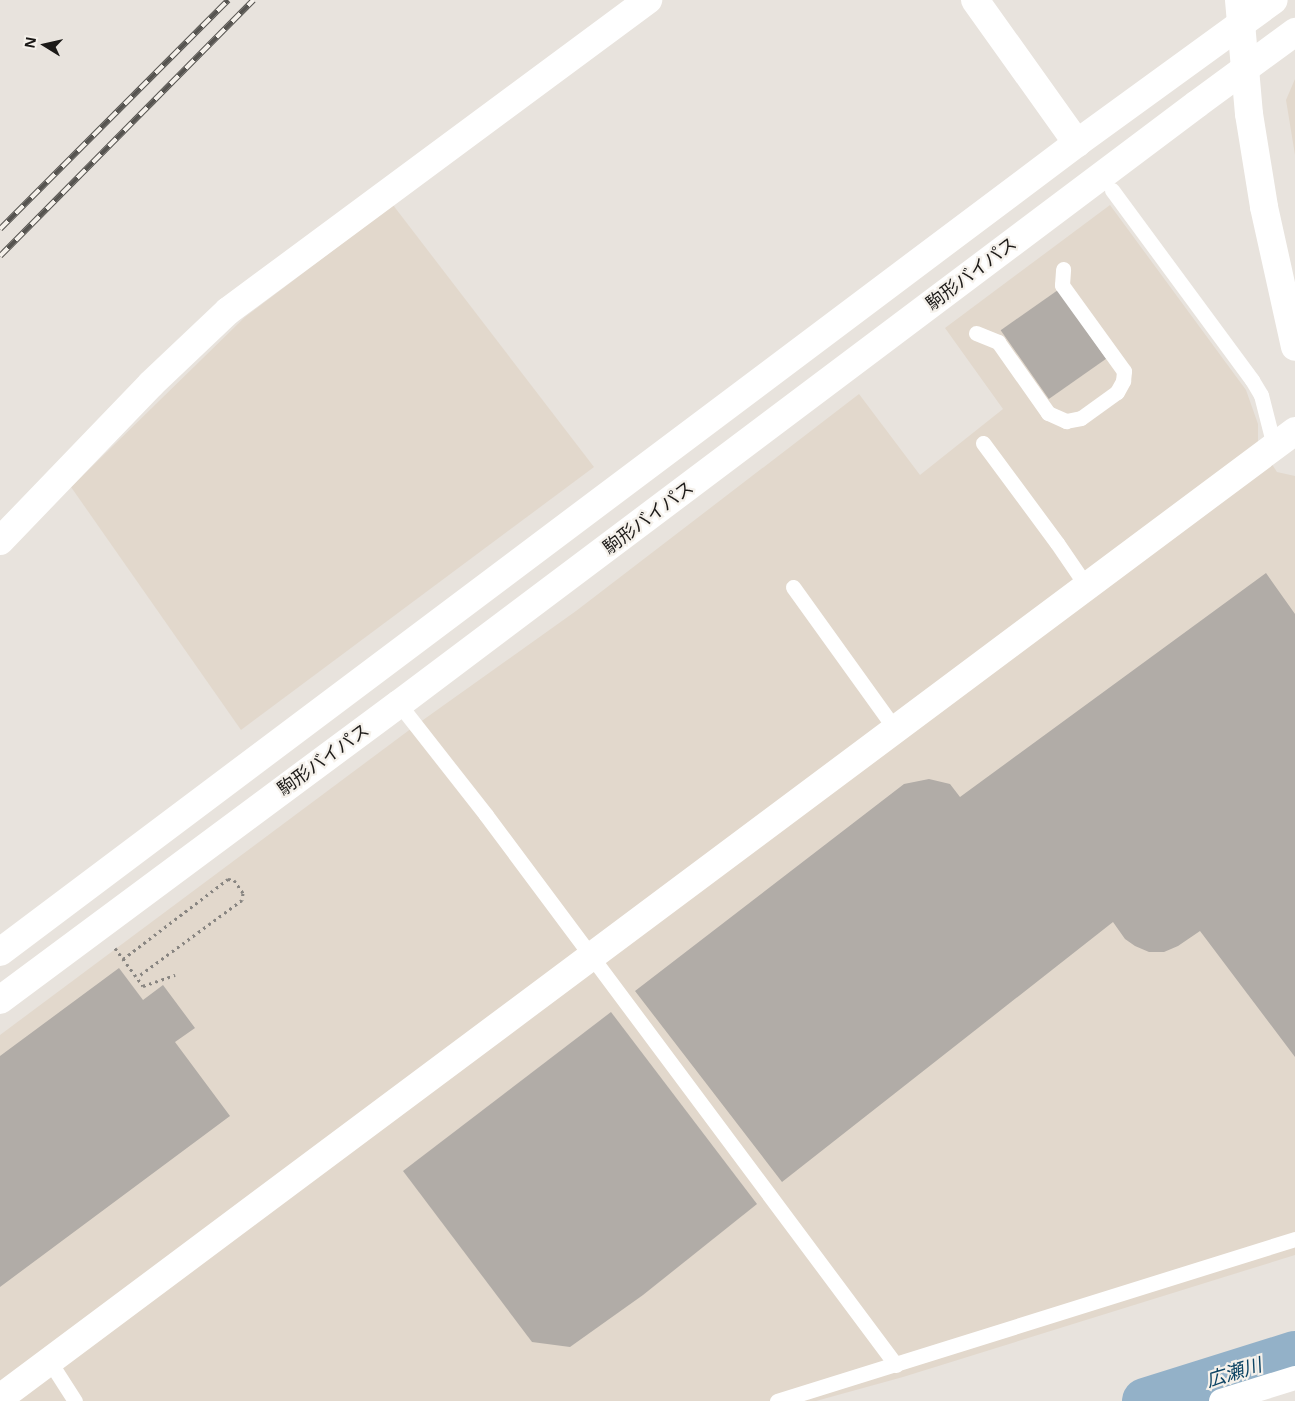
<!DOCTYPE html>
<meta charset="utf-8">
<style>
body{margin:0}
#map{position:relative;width:1295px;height:1401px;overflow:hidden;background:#e8e3dd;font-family:"Open Sans","Noto Sans JP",sans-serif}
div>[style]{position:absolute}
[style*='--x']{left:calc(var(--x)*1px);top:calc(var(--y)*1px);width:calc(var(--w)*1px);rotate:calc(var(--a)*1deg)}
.built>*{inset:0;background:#e2d8cc}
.river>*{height:46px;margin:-23px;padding:0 23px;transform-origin:23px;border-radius:23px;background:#93b1c8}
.building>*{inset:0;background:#b1aca7;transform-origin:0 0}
.path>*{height:3px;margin-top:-1.5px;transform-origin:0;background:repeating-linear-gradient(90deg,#888581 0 2.5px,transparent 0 6.5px)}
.service>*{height:15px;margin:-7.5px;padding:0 7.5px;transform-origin:7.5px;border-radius:7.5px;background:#fff}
.pedestrian>*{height:24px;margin:-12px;padding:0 12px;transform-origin:12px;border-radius:12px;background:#fff}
.minor>*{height:28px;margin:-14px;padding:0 14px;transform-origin:14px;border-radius:14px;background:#fff}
.tertiary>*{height:28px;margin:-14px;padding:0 14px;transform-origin:14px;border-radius:14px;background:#fff}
.primary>*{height:28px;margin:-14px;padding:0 14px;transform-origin:14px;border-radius:14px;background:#fff}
.rail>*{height:5.5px;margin-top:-2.75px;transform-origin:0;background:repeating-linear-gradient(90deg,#f5f1eb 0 11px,#565450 0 22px);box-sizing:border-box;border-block:1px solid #565450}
span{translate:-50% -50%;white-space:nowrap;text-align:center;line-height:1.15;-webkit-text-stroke:4.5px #f5f1eb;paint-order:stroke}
.street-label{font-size:18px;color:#1c1a18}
.water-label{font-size:19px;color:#0d4464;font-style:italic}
.north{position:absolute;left:20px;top:20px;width:50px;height:50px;-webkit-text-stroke:4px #f5f1eb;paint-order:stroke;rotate:280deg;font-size:14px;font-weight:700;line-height:20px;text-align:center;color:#1c1a18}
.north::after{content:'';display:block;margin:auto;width:18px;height:22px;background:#1c1a18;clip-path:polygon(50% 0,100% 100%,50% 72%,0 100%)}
</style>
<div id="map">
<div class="built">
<i style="clip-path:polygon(1295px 79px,1295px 155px,1286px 100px)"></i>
<i style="clip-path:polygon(393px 205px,594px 467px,241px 730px,71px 487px,245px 317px)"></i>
<i style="clip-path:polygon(1110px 205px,1246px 390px,1258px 424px,1258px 443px,1277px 472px,1295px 476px,1295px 1255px,903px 1377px,816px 1401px,0 1401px,0 1035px,416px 725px,576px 611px,859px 394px,920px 475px,1003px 409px,945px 328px)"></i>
</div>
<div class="river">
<i style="--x:1145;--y:1401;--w:157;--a:-17.4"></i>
</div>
<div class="building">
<i style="left:1058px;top:290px;width:84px;height:70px;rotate:55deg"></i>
<i style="clip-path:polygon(1266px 573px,1295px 614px,1295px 1057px,1200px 931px,1178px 946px,1164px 952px,1149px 952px,1135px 946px,1125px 939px,1113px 922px,782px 1182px,635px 991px,904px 784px,929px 779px,950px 784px,960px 797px)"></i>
<i style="clip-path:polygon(119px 968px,143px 1000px,163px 985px,195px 1028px,175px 1042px,230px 1116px,0 1287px,0 1056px)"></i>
<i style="clip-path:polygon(611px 1012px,757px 1204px,643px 1295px,570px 1347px,532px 1342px,403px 1171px)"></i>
</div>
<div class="path">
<i style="--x:115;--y:948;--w:47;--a:53.6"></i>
<i style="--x:143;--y:986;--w:34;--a:-19"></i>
<i style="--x:123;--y:959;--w:132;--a:-37.3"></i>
<i style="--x:228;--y:879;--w:6;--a:9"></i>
<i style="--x:234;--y:880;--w:16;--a:55"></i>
<i style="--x:243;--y:893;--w:7;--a:98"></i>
<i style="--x:242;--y:900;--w:130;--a:143.7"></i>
</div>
<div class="service">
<i style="--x:1112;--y:190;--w:236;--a:53.6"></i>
<i style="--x:1252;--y:380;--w:17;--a:59"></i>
<i style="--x:1261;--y:395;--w:53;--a:75.7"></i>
<i style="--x:976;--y:333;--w:24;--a:22"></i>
<i style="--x:998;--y:342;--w:87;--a:54.8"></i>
<i style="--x:1048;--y:413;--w:20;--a:24"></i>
<i style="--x:1066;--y:421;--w:15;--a:-11"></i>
<i style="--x:1081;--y:418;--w:44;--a:-35.8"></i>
<i style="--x:1117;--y:392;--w:13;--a:-61"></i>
<i style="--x:1123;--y:381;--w:10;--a:-84"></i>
<i style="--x:1124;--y:371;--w:106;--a:-125.8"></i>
<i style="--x:1062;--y:285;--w:16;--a:-86"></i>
<i style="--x:983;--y:443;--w:124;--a:53.5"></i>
<i style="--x:1057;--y:543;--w:53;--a:55.7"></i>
<i style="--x:793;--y:587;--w:175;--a:54.3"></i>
<i style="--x:399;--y:704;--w:141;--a:51.9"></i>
<i style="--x:486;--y:815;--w:686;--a:53.3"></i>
<i style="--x:50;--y:1362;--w:46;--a:57.3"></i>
<i style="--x:777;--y:1401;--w:543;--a:-17.37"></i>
</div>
<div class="pedestrian">
<i style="--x:1221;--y:1401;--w:77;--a:-17.3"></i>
</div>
<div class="minor">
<i style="--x:975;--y:0;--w:176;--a:54.5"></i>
<i style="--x:0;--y:541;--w:218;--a:-46.1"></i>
<i style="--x:151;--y:384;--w:106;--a:-43.5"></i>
<i style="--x:228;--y:311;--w:523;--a:-36.52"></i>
<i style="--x:0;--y:1398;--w:1616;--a:-36.75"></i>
</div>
<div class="tertiary">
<i style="--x:1239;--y:0;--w:114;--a:85"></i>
<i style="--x:1249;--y:114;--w:94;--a:80.8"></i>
<i style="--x:1264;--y:207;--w:143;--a:77.5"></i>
</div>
<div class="primary">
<i style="--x:0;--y:952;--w:1347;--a:-36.91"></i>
<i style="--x:1077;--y:143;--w:243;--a:-36"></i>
<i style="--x:0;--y:1000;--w:497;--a:-36.6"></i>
<i style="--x:399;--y:704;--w:998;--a:-36.94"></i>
<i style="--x:1197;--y:104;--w:122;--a:-36.3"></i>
</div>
<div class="rail">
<i style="--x:0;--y:229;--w:323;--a:-45.1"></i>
<i style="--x:0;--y:256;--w:360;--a:-45.3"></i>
</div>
<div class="street-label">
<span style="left:971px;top:273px;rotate:-37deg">駒形バイパス</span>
<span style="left:648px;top:517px;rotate:-37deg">駒形バイパス</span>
<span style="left:323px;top:759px;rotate:-36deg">駒形バイパス</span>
</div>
<div class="water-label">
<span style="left:1234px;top:1373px;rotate:-17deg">広瀬川</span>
</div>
<div class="north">N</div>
</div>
